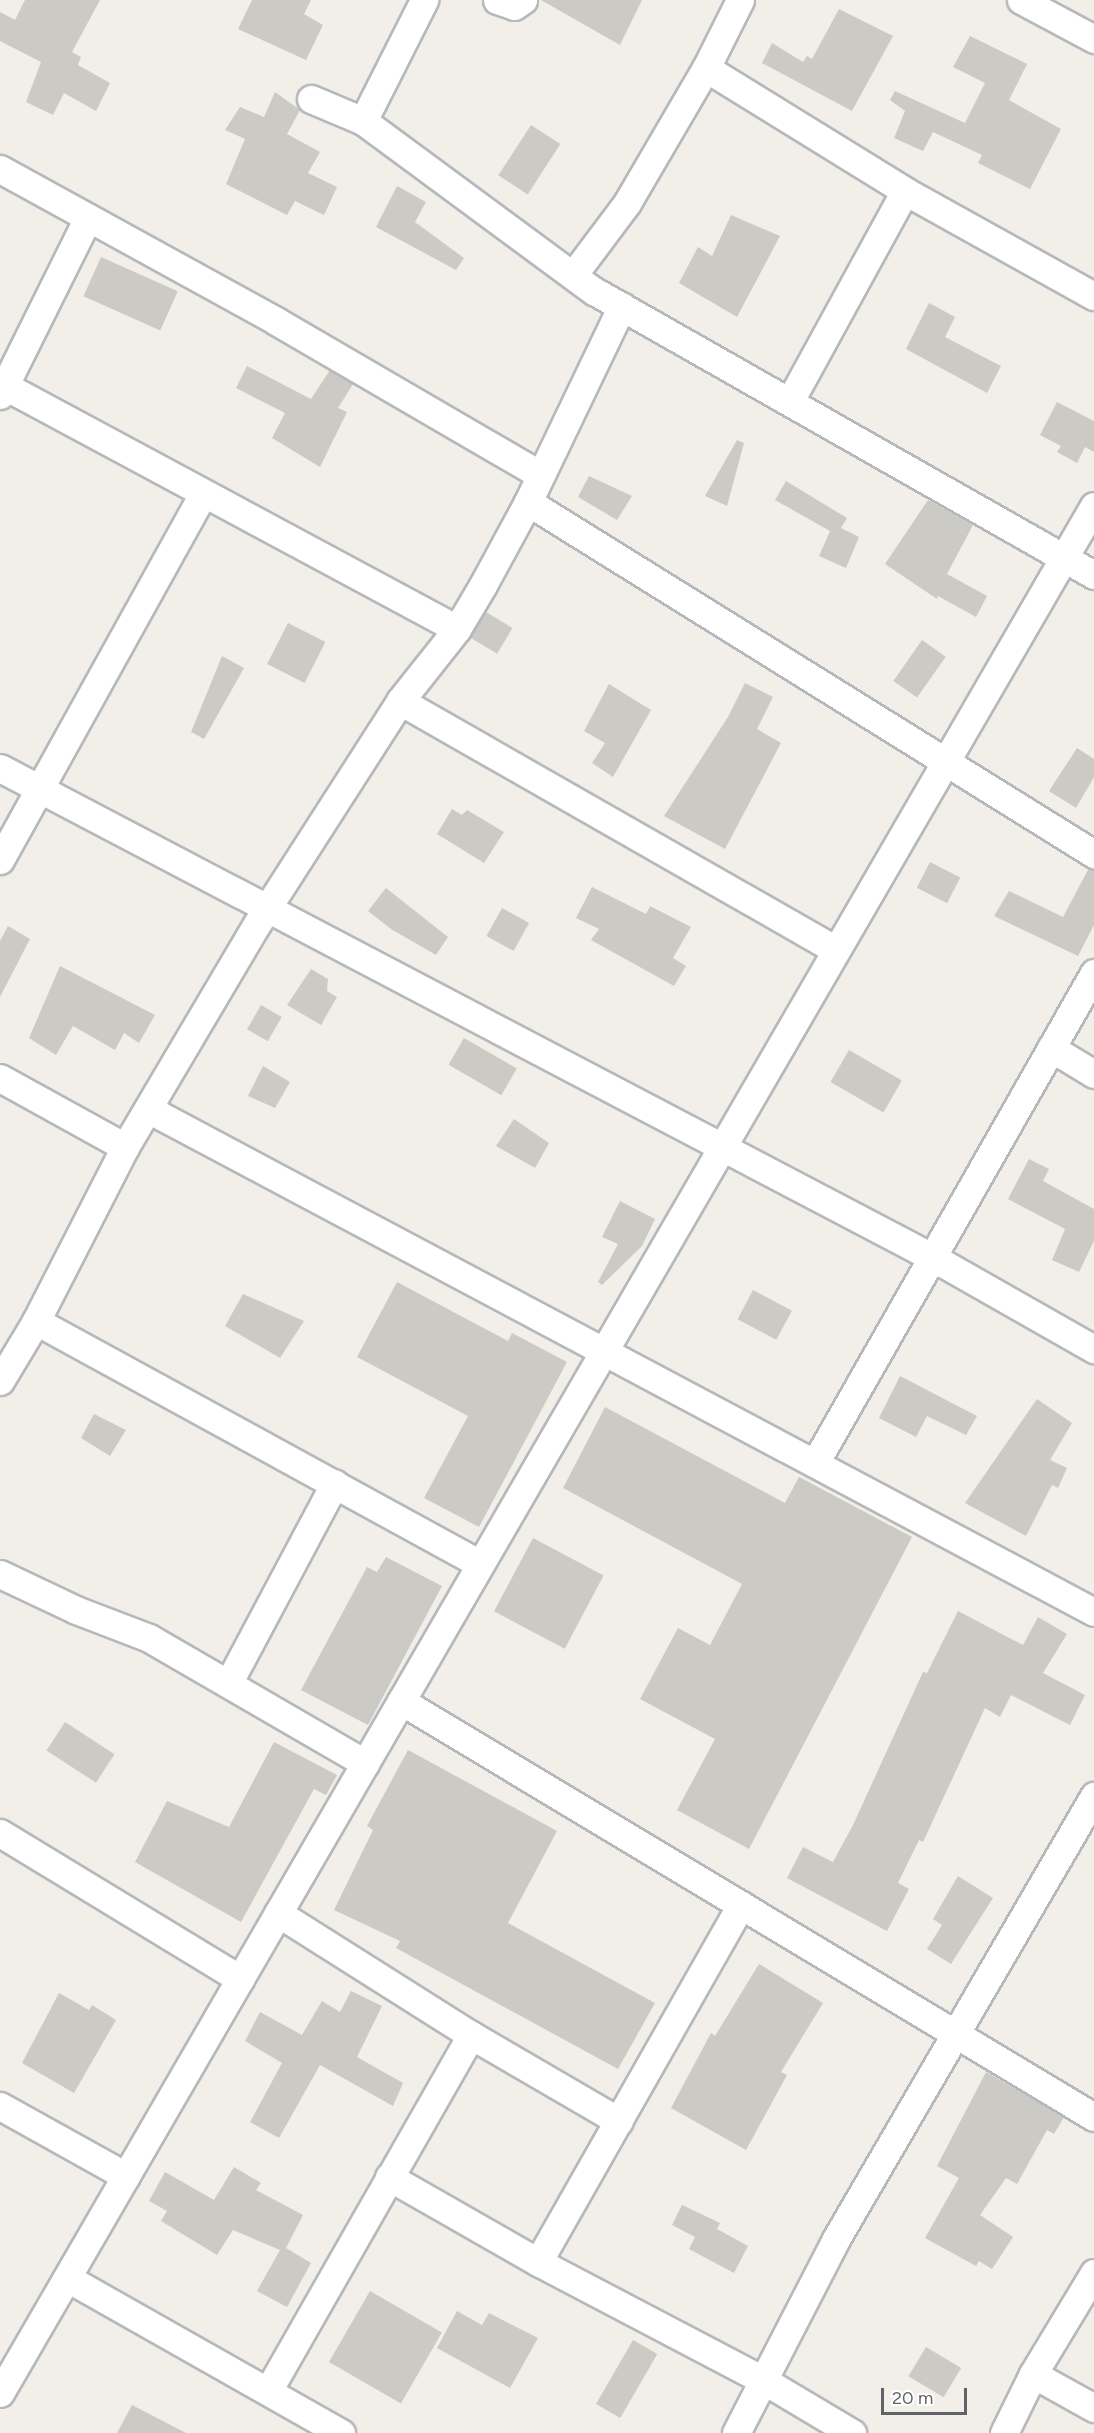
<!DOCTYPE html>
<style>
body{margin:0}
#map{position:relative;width:1094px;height:2433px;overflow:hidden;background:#f1efe8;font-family:Figtree,sans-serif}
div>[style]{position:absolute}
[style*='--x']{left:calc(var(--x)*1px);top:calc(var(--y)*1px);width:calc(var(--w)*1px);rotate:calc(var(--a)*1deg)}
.building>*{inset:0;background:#cccac5;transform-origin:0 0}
.roads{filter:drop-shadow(2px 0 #b5b8bc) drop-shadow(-2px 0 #b5b8bc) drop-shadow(0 2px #b5b8bc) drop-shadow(0 -2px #b5b8bc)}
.minor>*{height:27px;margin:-13.5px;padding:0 13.5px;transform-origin:13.5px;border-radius:13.5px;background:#fff}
span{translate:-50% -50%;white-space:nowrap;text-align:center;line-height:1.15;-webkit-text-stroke:6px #fff;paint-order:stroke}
.scale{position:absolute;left:881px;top:2388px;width:86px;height:27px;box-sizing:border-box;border:3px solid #5f6368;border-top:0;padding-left:8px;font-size:18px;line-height:21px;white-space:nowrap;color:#5f6368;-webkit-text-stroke:4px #fff;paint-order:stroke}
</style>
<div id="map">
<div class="building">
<i style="clip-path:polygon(25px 0,100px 0,72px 52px,81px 57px,78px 65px,110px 83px,96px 111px,64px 93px,53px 115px,26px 102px,41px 62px,0 41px,0 12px,15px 20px)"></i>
<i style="clip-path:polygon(252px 0,311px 0,304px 14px,323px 25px,306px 60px,238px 29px)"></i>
<i style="clip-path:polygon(541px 0,642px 0,620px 45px)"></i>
<i style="clip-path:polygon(839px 9px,893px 36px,852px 111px,762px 63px,772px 43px,803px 62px,807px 56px,812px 59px)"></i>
<i style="clip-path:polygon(970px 36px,1027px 64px,1009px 100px,1061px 129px,1030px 189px,978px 163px,982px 155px,933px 132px,923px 151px,894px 138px,905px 111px,890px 100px,895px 91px,965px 123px,985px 83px,953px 67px)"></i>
<i style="clip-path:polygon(275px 92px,300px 110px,287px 134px,320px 152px,308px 173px,337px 187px,324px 215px,295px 201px,287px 215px,226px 184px,245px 139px,225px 130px,240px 107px,264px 117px)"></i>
<i style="left:531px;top:125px;width:35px;height:60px;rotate:33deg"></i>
<i style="clip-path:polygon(397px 186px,426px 202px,415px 222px,464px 258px,456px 270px,376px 227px)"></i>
<i style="clip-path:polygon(731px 215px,780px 236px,737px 317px,679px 283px,698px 247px,712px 256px)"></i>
<i style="left:101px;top:257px;width:84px;height:43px;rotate:24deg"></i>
<i style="clip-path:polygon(929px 303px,955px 317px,945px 337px,1001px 366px,987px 393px,906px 349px)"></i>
<i style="clip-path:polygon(247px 366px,311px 399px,330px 370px,353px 384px,338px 408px,347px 412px,320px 467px,272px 438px,285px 413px,236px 388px)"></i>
<i style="clip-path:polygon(1057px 402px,1094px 421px,1094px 452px,1085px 447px,1077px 463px,1057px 452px,1061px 446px,1040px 435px)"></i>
<i style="clip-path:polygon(737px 440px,744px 443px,727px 506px,705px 496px)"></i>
<i style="clip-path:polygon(589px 476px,632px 496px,617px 520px,578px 497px)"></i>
<i style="clip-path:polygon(786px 481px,847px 518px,841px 528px,859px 537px,846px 568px,819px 556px,830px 531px,775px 500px)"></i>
<i style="clip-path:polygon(928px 500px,973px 525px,947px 574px,987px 596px,976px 617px,938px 596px,937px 599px,885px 564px)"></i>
<i style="left:486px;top:612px;width:31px;height:30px;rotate:31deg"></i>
<i style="left:288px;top:623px;width:42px;height:46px;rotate:27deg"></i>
<i style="left:922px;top:640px;width:29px;height:50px;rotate:35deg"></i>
<i style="clip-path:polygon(222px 656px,244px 668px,204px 739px,191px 732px)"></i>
<i style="clip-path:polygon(745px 683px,773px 697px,757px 729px,781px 743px,725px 849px,664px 816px,728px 717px)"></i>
<i style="clip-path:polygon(609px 684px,651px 710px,613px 777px,592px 763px,605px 743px,584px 731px)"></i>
<i style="clip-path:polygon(1077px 748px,1094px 759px,1094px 777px,1076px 808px,1049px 791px)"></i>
<i style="clip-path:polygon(452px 809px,462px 815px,467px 810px,504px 832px,484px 863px,437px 834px)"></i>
<i style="left:930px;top:862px;width:34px;height:29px;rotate:27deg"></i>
<i style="clip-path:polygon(1089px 868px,1094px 870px,1094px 925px,1078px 956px,994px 916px,1009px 891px,1063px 917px)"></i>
<i style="clip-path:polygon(592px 887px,646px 914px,650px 906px,691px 927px,673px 958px,686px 966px,674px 986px,591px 940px,599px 929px,576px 918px)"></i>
<i style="clip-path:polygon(386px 888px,448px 937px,436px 955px,391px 929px,368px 911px)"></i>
<i style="left:502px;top:908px;width:31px;height:32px;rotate:29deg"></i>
<i style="clip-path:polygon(8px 926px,30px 939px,0 997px,0 941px)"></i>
<i style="clip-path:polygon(60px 966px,155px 1015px,139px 1043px,124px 1033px,115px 1050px,73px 1026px,56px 1055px,29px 1038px)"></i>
<i style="clip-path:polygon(311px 969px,328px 979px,327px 991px,337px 997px,321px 1025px,287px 1005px)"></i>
<i style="left:261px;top:1005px;width:24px;height:28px;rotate:30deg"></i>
<i style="left:464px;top:1038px;width:61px;height:31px;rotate:30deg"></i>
<i style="left:849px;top:1050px;width:61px;height:37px;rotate:30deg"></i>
<i style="clip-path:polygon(263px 1066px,290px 1082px,275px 1108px,248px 1096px)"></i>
<i style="clip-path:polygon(514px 1119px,549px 1143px,535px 1168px,496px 1146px)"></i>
<i style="clip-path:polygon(1029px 1159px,1049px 1169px,1043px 1181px,1094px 1209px,1094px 1241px,1079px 1272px,1052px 1260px,1065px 1229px,1008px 1199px)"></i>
<i style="clip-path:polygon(620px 1201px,655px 1219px,642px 1246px,602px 1285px,598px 1282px,618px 1244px,602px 1237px)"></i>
<i style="clip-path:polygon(397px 1282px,508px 1341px,512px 1333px,567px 1362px,479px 1527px,424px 1498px,468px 1416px,357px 1357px)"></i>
<i style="left:753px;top:1290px;width:44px;height:33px;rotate:28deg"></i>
<i style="clip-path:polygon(243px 1294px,304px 1321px,280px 1358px,225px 1326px)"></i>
<i style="clip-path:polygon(900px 1376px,977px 1416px,966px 1435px,927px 1416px,916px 1437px,879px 1418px)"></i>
<i style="clip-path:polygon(1037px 1399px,1072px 1423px,1050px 1460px,1067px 1468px,1058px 1488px,1052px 1485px,1026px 1536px,965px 1503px)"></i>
<i style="clip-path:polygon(605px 1407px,785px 1503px,799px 1477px,912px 1537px,749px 1849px,677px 1810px,715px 1739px,640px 1699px,678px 1628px,710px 1645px,742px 1584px,563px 1488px)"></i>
<i style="clip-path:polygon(94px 1414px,126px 1430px,110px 1456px,81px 1438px)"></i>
<i style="left:533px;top:1538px;width:80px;height:83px;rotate:28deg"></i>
<i style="clip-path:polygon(386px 1557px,442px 1586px,368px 1725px,301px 1690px,367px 1567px,377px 1572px)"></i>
<i style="clip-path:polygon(958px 1611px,1023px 1645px,1038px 1617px,1067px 1634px,1043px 1673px,1085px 1695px,1070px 1725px,1011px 1695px,1000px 1717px,985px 1708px,923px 1842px,919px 1840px,898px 1883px,909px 1889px,887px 1931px,787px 1878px,803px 1847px,833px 1862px,853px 1825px,923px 1672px,927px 1673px)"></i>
<i style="left:65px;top:1722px;width:59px;height:34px;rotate:33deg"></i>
<i style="clip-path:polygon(274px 1742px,337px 1775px,326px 1795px,314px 1789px,241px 1922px,135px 1862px,167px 1801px,229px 1827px)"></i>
<i style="clip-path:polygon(408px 1750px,557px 1831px,508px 1923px,655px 2003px,618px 2069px,396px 1948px,400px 1941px,334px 1910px,373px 1830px,367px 1826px)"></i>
<i style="clip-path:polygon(958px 1876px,993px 1898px,951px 1964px,927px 1949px,942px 1925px,933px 1919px)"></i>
<i style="clip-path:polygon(759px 1964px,823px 2003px,781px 2072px,787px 2075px,746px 2150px,671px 2108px,711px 2033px,715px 2036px)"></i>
<i style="clip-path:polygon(351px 1991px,382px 2006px,357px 2057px,403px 2083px,393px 2106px,320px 2065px,279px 2138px,250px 2122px,282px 2063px,245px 2041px,260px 2012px,302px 2035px,322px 2001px,340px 2012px)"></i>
<i style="clip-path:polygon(59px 1993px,89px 2010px,92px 2005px,116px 2020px,74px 2093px,22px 2063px)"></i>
<i style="clip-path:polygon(986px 2072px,1064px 2117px,1054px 2134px,1047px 2130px,1017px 2184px,1006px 2178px,980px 2215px,1013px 2237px,992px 2269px,979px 2261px,976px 2266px,925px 2238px,959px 2178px,937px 2166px)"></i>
<i style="clip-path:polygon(234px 2167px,261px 2183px,256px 2190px,303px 2215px,286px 2248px,311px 2263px,287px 2307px,257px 2291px,280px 2250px,233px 2230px,217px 2255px,161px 2221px,167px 2211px,149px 2201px,165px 2172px,214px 2200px)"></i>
<i style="clip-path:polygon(682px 2205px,720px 2223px,717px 2229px,748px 2246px,734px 2273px,689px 2249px,695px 2237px,672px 2225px)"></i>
<i style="left:370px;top:2291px;width:83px;height:82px;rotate:30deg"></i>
<i style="clip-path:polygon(457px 2311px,482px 2325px,489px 2313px,538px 2338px,510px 2388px,437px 2348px)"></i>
<i style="left:633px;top:2340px;width:28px;height:74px;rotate:30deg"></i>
<i style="left:926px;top:2347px;width:41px;height:34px;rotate:31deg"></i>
<i style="clip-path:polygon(132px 2405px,186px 2433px,117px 2433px)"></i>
</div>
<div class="roads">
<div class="minor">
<i style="--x:497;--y:0;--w:18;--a:19"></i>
<i style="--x:514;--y:6;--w:11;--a:-34"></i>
<i style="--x:1021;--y:0;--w:83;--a:28.1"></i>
<i style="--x:706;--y:68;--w:234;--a:31.7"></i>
<i style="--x:905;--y:191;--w:216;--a:29.1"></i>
<i style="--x:311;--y:99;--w:56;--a:22.9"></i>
<i style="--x:363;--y:121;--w:287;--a:36.4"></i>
<i style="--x:594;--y:291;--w:575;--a:29.6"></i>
<i style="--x:363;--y:121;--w:136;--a:-63.2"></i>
<i style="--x:0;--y:169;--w:315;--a:28.8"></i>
<i style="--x:276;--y:321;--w:306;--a:30.2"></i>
<i style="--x:573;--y:275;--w:90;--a:-53.1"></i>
<i style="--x:627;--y:203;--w:156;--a:-59.7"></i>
<i style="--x:706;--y:68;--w:76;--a:-63.4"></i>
<i style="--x:5;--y:386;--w:513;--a:28.26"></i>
<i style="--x:0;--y:395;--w:198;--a:-63.6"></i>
<i style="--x:790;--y:401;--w:239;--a:-61.3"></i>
<i style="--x:528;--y:502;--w:667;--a:31.88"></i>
<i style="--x:400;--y:701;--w:92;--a:-51.6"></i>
<i style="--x:457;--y:629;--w:51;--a:-59.4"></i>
<i style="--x:483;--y:585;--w:94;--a:-61.5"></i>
<i style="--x:528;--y:502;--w:217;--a:-64.4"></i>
<i style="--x:0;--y:768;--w:1050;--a:27.69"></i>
<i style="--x:930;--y:1256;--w:189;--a:29.6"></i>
<i style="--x:0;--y:860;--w:419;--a:-61"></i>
<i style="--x:1051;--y:1048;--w:50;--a:31.2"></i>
<i style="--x:0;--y:1078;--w:143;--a:28.9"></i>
<i style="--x:148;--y:1109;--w:1071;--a:28"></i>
<i style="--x:36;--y:1321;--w:506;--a:28.69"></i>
<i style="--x:0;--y:1381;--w:70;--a:-59"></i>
<i style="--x:36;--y:1321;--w:195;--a:-62.9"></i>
<i style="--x:125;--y:1147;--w:259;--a:-59.4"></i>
<i style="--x:257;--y:924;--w:265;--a:-57.3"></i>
<i style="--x:400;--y:701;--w:502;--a:29.73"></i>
<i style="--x:815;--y:1463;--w:564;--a:-60.34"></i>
<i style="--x:0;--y:1574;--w:84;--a:25.3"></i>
<i style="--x:76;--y:1610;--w:78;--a:21"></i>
<i style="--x:149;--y:1638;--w:250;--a:30.1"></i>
<i style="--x:229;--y:1682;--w:225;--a:-62"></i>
<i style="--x:401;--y:1701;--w:808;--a:30.98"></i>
<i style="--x:0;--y:1833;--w:281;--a:31.3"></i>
<i style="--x:278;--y:1913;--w:228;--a:32.3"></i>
<i style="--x:471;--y:2035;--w:171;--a:30.2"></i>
<i style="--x:0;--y:2106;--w:144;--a:29.1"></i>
<i style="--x:389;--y:2177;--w:172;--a:29.7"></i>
<i style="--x:538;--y:2262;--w:254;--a:27.7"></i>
<i style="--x:763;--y:2380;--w:104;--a:30.8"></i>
<i style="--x:538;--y:2262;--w:411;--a:-60.4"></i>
<i style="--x:67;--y:2278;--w:315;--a:29.5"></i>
<i style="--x:1033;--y:2374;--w:70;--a:29.1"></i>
<i style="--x:268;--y:2391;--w:410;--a:-60.3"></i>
<i style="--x:0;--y:2393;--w:2181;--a:-59.9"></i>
<i style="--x:736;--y:2433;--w:218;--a:-62.7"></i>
<i style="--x:836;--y:2239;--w:513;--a:-59.78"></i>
<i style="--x:1004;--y:2433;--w:66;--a:-63.8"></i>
<i style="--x:1033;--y:2374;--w:118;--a:-58.9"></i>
</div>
</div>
<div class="scale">20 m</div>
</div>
